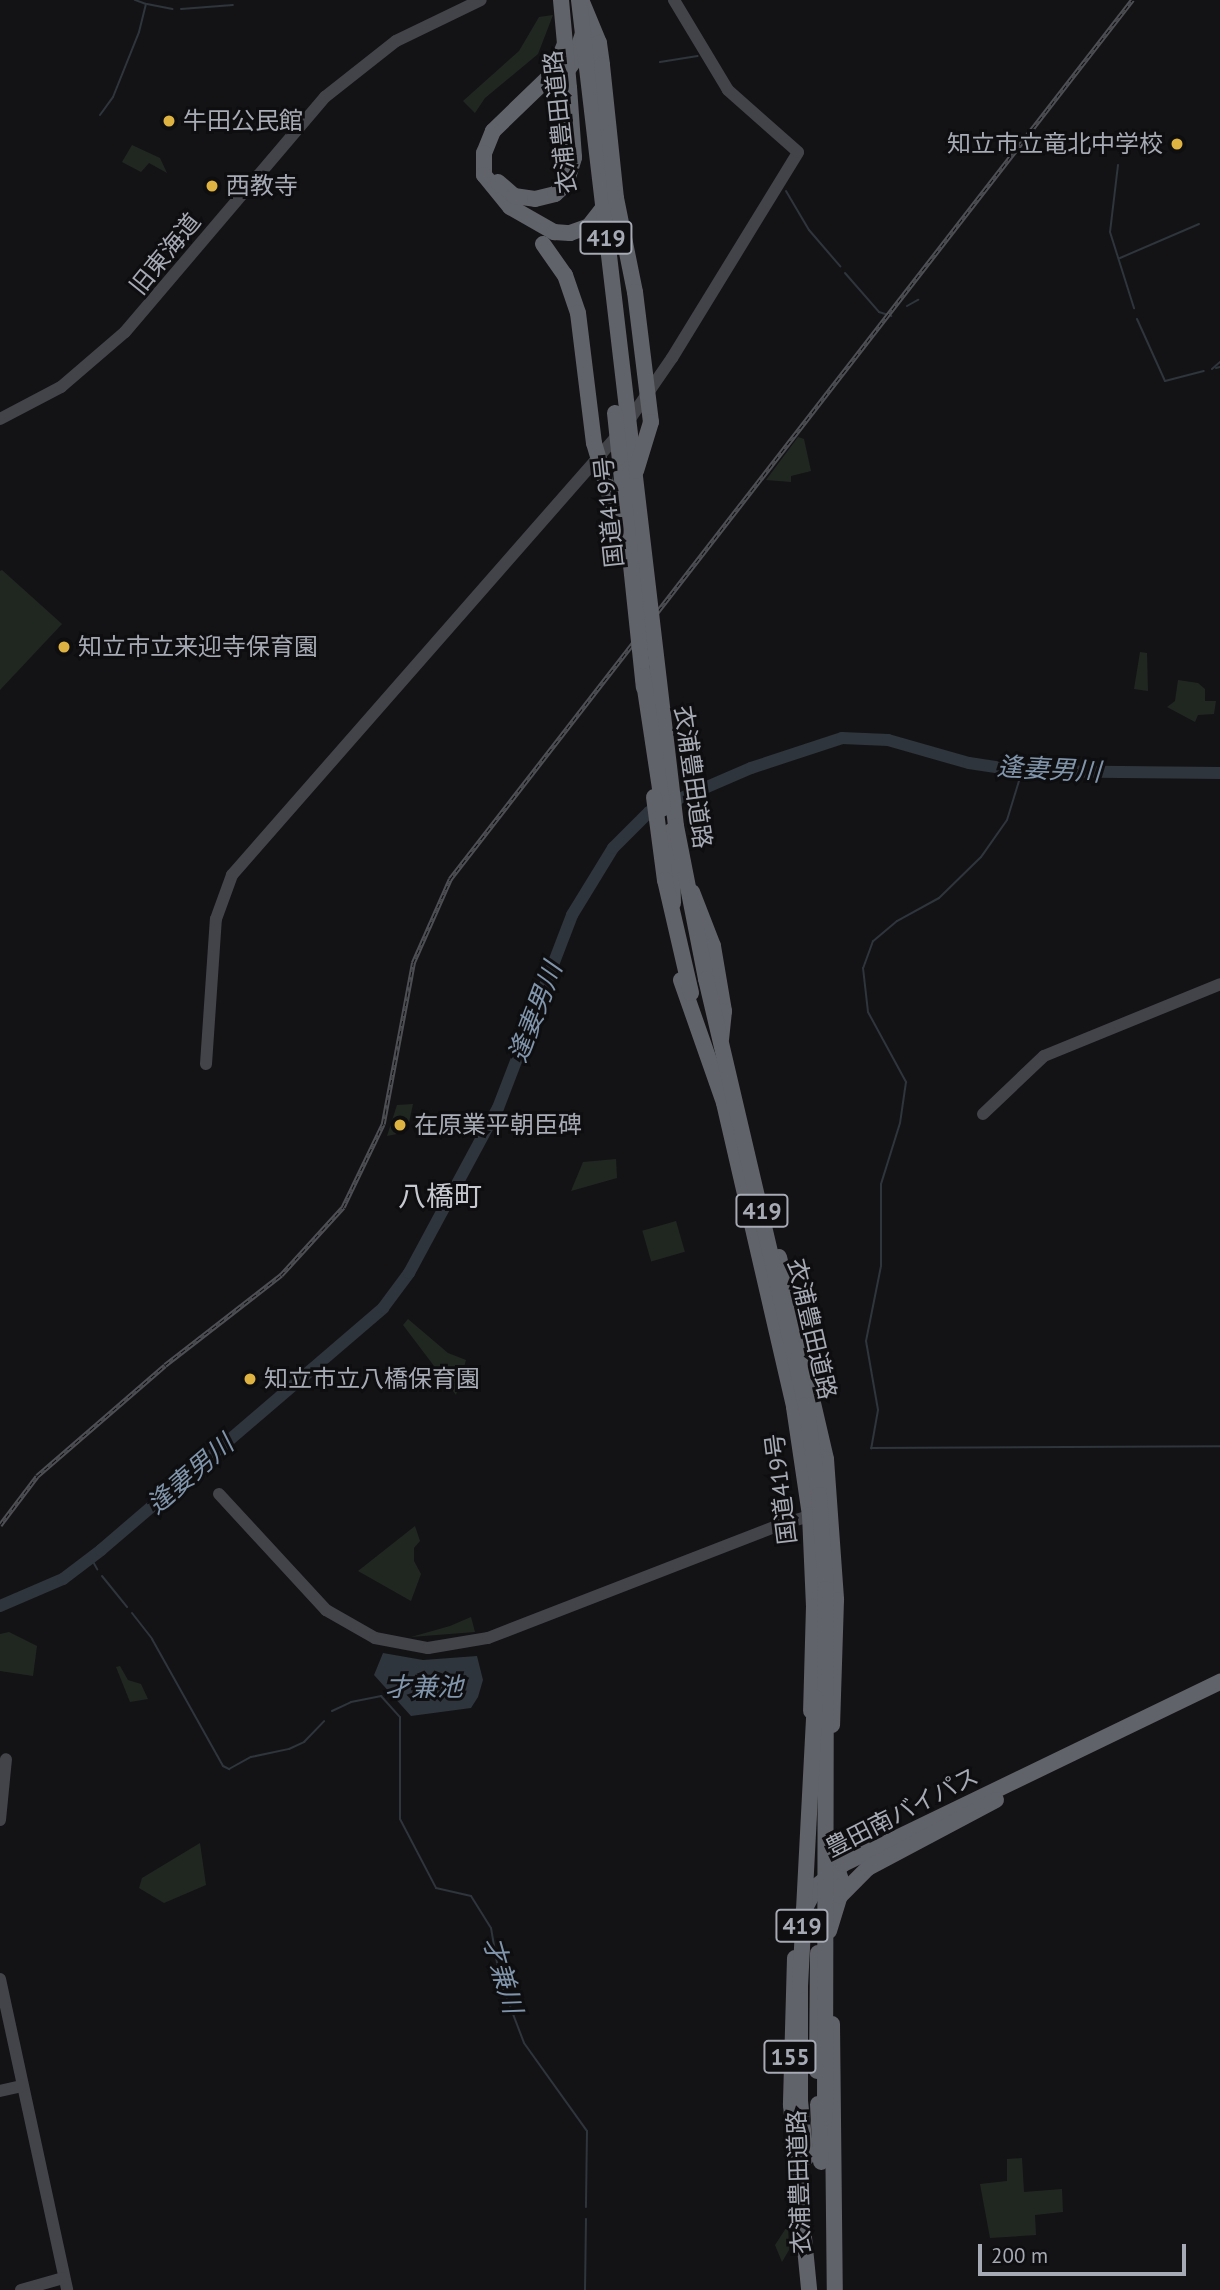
<!DOCTYPE html>
<meta charset="utf-8">
<style>
body{margin:0}
#map{position:relative;width:1220px;height:2290px;overflow:hidden;background:#131315;font-family:"PT Sans","Noto Sans JP",sans-serif}
div>[style]{position:absolute}
[style*='--x']{left:calc(var(--x)*1px);top:calc(var(--y)*1px);width:calc(var(--w)*1px);rotate:calc(var(--a)*1deg)}
.green>*{inset:0;background:#202721;transform-origin:0 0}
.water>*{inset:0;background:#2e353c}
.stream>*{height:2px;margin:-1px;padding:0 1px;transform-origin:1px;border-radius:1px;background:#2e353c}
.river>*{height:12px;margin:-6px;padding:0 6px;transform-origin:6px;border-radius:6px;background:#2e353c}
.secondary>*{height:12px;margin:-6px;padding:0 6px;transform-origin:6px;border-radius:6px;background:#434449}
.highway>*{height:16px;margin:-8px;padding:0 8px;transform-origin:8px;border-radius:8px;background:#61636a}
.rail>*{height:4.5px;margin-top:-2.25px;transform-origin:0;background:repeating-linear-gradient(90deg,#0e0e10 0 5px,#4e4f54 0 10px);box-sizing:border-box;border-block:2px solid #4e4f54}
.highway-bridge>*{height:16px;margin:-8px;padding:0 8px;transform-origin:8px;border-radius:8px;background:#61636a}
.dots>*{width:19px;height:19px;translate:-50% -50%;box-sizing:border-box;border:4px solid #0e0e10;border-radius:50%}
span{translate:-50% -50%;white-space:nowrap;text-align:center;line-height:1.15;-webkit-text-stroke:6px #0e0e10;paint-order:stroke}
.shield-label span{padding:2px 5px;background:#0e0e10;border:2px solid;border-radius:5px;-webkit-text-stroke-width:0}
.shield-label{font-size:23px;color:#a6aab4;font-weight:700}
.poi-label{font-size:24px;color:#a6aab4}
.left{translate:0 -50%;text-align:left}
.right{translate:-100% -50%;text-align:right}
.street-label{font-size:24px;color:#a6aab4}
.water-label{font-size:26px;color:#8095ab;font-style:italic}
.quarter-label{font-size:28px;color:#c7c9d0}
.scale{position:absolute;left:978px;top:2244px;width:208px;height:32px;box-sizing:border-box;border:4px solid #a6aab4;border-top:0;padding-left:9px;font-size:21px;line-height:24px;white-space:nowrap;color:#a6aab4;-webkit-text-stroke:5px #0e0e10;paint-order:stroke}
</style>
<div id="map">
<div class="green">
<i style="clip-path:polygon(553px 15px,538px 54px,485px 98px,475px 113px,463px 101px,519px 51px,539px 17px)"></i>
<i style="clip-path:polygon(132px 145px,160px 158px,167px 173px,149px 163px,141px 172px,122px 162px)"></i>
<i style="clip-path:polygon(798px 437px,804px 439px,811px 471px,791px 476px,791px 482px,766px 480px)"></i>
<i style="clip-path:polygon(2px 570px,62px 624px,0 690px,0 571px)"></i>
<i style="clip-path:polygon(1140px 652px,1147px 653px,1148px 691px,1134px 689px)"></i>
<i style="clip-path:polygon(1178px 680px,1198px 683px,1205px 689px,1205px 701px,1216px 701px,1214px 714px,1198px 715px,1195px 722px,1167px 707px,1175px 701px)"></i>
<i style="clip-path:polygon(413px 1104px,407px 1132px,387px 1136px,397px 1105px)"></i>
<i style="clip-path:polygon(616px 1159px,617px 1178px,571px 1191px,583px 1162px)"></i>
<i style="left:676px;top:1221px;width:32px;height:35px;rotate:74deg"></i>
<i style="clip-path:polygon(408px 1319px,448px 1353px,466px 1360px,456px 1395px,403px 1325px)"></i>
<i style="clip-path:polygon(415px 1526px,420px 1541px,414px 1548px,414px 1561px,421px 1574px,411px 1601px,358px 1571px)"></i>
<i style="clip-path:polygon(471px 1617px,475px 1632px,411px 1637px,450px 1626px)"></i>
<i style="clip-path:polygon(9px 1632px,37px 1646px,33px 1676px,0 1671px,0 1634px)"></i>
<i style="clip-path:polygon(120px 1666px,128px 1680px,141px 1684px,148px 1699px,130px 1702px,116px 1667px)"></i>
<i style="clip-path:polygon(200px 1843px,206px 1885px,164px 1903px,139px 1888px,142px 1878px)"></i>
<i style="clip-path:polygon(1022px 2158px,1024px 2192px,1062px 2189px,1063px 2212px,1035px 2215px,1036px 2235px,990px 2238px,980px 2184px,1007px 2181px,1007px 2159px)"></i>
<i style="clip-path:polygon(788px 2225px,789px 2250px,782px 2262px,775px 2245px)"></i>
</div>
<div class="water">
<i style="clip-path:polygon(383px 1653px,423px 1660px,477px 1656px,483px 1680px,478px 1697px,471px 1708px,411px 1716px,374px 1675px)"></i>
</div>
<div class="stream">
<i style="--x:147;--y:4;--w:26;--a:11"></i>
<i style="--x:181;--y:9;--w:52;--a:-4.4"></i>
<i style="--x:660;--y:62;--w:38;--a:-9"></i>
<i style="--x:100;--y:115;--w:22;--a:-54"></i>
<i style="--x:113;--y:97;--w:70;--a:-68.2"></i>
<i style="--x:139;--y:32;--w:29;--a:-76"></i>
<i style="--x:146;--y:4;--w:12;--a:-160"></i>
<i style="--x:1119;--y:152;--w:19;--a:-84"></i>
<i style="--x:1118;--y:165;--w:67;--a:96.8"></i>
<i style="--x:1110;--y:232;--w:80;--a:72.5"></i>
<i style="--x:786;--y:191;--w:45;--a:59.5"></i>
<i style="--x:809;--y:230;--w:48;--a:49.3"></i>
<i style="--x:1120;--y:258;--w:86;--a:-23.3"></i>
<i style="--x:845;--y:273;--w:52;--a:48.9"></i>
<i style="--x:879;--y:312;--w:13;--a:18"></i>
<i style="--x:907;--y:306;--w:13;--a:-29"></i>
<i style="--x:1137;--y:319;--w:68;--a:65.7"></i>
<i style="--x:1165;--y:381;--w:40;--a:-14.4"></i>
<i style="--x:1216;--y:368;--w:4;--a:-14"></i>
<i style="--x:1212;--y:369;--w:11;--a:-41"></i>
<i style="--x:1022;--y:771;--w:51;--a:107"></i>
<i style="--x:1007;--y:820;--w:45;--a:125.1"></i>
<i style="--x:981;--y:857;--w:59;--a:135.7"></i>
<i style="--x:939;--y:898;--w:48;--a:151.3"></i>
<i style="--x:897;--y:921;--w:31;--a:140"></i>
<i style="--x:873;--y:941;--w:29;--a:110"></i>
<i style="--x:863;--y:968;--w:44;--a:83.5"></i>
<i style="--x:868;--y:1012;--w:80;--a:61.5"></i>
<i style="--x:906;--y:1082;--w:41;--a:98.3"></i>
<i style="--x:900;--y:1123;--w:64;--a:107.3"></i>
<i style="--x:881;--y:1184;--w:82;--a:90"></i>
<i style="--x:881;--y:1266;--w:76;--a:101.3"></i>
<i style="--x:866;--y:1341;--w:70;--a:80.1"></i>
<i style="--x:878;--y:1410;--w:39;--a:100"></i>
<i style="--x:871;--y:1448;--w:349;--a:-0.3"></i>
<i style="--x:91;--y:1558;--w:13;--a:61"></i>
<i style="--x:102;--y:1576;--w:40;--a:51"></i>
<i style="--x:132;--y:1613;--w:33;--a:52"></i>
<i style="--x:152;--y:1639;--w:145;--a:60.8"></i>
<i style="--x:223;--y:1766;--w:7;--a:27"></i>
<i style="--x:229;--y:1769;--w:25;--a:-29"></i>
<i style="--x:251;--y:1757;--w:39;--a:-12"></i>
<i style="--x:289;--y:1749;--w:17;--a:-25"></i>
<i style="--x:304;--y:1742;--w:29;--a:-46"></i>
<i style="--x:332;--y:1711;--w:21;--a:-25"></i>
<i style="--x:351;--y:1702;--w:31;--a:-11"></i>
<i style="--x:381;--y:1696;--w:28;--a:48"></i>
<i style="--x:400;--y:1717;--w:102;--a:90"></i>
<i style="--x:400;--y:1819;--w:78;--a:62.4"></i>
<i style="--x:436;--y:1888;--w:36;--a:13"></i>
<i style="--x:471;--y:1896;--w:38;--a:58"></i>
<i style="--x:491;--y:1928;--w:53;--a:80.2"></i>
<i style="--x:500;--y:1980;--w:67;--a:69.1"></i>
<i style="--x:524;--y:2043;--w:108;--a:54.4"></i>
<i style="--x:587;--y:2131;--w:76;--a:90.8"></i>
<i style="--x:585;--y:2290;--w:71;--a:-89.2"></i>
</div>
<div class="river">
<i style="--x:0;--y:1606;--w:69;--a:-23.2"></i>
<i style="--x:63;--y:1579;--w:48;--a:-37.3"></i>
<i style="--x:101;--y:1550;--w:372;--a:-40.6"></i>
<i style="--x:383;--y:1308;--w:44;--a:-53.4"></i>
<i style="--x:409;--y:1273;--w:187;--a:-61.7"></i>
<i style="--x:498;--y:1108;--w:207;--a:-69"></i>
<i style="--x:572;--y:915;--w:79;--a:-58.5"></i>
<i style="--x:613;--y:848;--w:51;--a:-45"></i>
<i style="--x:649;--y:812;--w:111;--a:-23.3"></i>
<i style="--x:751;--y:768;--w:96;--a:-18.2"></i>
<i style="--x:842;--y:738;--w:46;--a:2.5"></i>
<i style="--x:888;--y:740;--w:84;--a:15.9"></i>
<i style="--x:969;--y:763;--w:54;--a:8.6"></i>
<i style="--x:1022;--y:771;--w:198;--a:0.6"></i>
</div>
<div class="secondary">
<i style="--x:0;--y:419;--w:69;--a:-27.7"></i>
<i style="--x:61;--y:387;--w:84;--a:-40.7"></i>
<i style="--x:125;--y:332;--w:309;--a:-49.6"></i>
<i style="--x:325;--y:97;--w:90;--a:-38.3"></i>
<i style="--x:396;--y:41;--w:94;--a:-25.8"></i>
<i style="--x:206;--y:1064;--w:145;--a:-86.1"></i>
<i style="--x:216;--y:919;--w:47;--a:-70"></i>
<i style="--x:232;--y:875;--w:593;--a:-48.76"></i>
<i style="--x:623;--y:429;--w:86;--a:-55.4"></i>
<i style="--x:672;--y:358;--w:241;--a:-58.5"></i>
<i style="--x:798;--y:152;--w:94;--a:-138.5"></i>
<i style="--x:728;--y:90;--w:105;--a:-121"></i>
<i style="--x:983;--y:1114;--w:84;--a:-43.6"></i>
<i style="--x:1044;--y:1056;--w:190;--a:-22.2"></i>
<i style="--x:219;--y:1494;--w:158;--a:47.3"></i>
<i style="--x:326;--y:1610;--w:56;--a:29.7"></i>
<i style="--x:375;--y:1638;--w:54;--a:10.7"></i>
<i style="--x:428;--y:1648;--w:61;--a:-9.5"></i>
<i style="--x:488;--y:1638;--w:315;--a:-21.2"></i>
<i style="--x:782;--y:1524;--w:36;--a:-16"></i>
<i style="--x:0;--y:1820;--w:61;--a:-84.4"></i>
<i style="--x:0;--y:1979;--w:318;--a:77.8"></i>
<i style="--x:0;--y:2091;--w:23;--a:-13"></i>
<i style="--x:21;--y:2290;--w:44;--a:-15.9"></i>
</div>
<div class="highway">
<i style="--x:582;--y:2;--w:44;--a:67.5"></i>
<i style="--x:599;--y:43;--w:22;--a:82"></i>
<i style="--x:565;--y:44;--w:33;--a:113"></i>
<i style="--x:552;--y:74;--w:82;--a:136"></i>
<i style="--x:493;--y:131;--w:24;--a:112"></i>
<i style="--x:484;--y:153;--w:22;--a:90"></i>
<i style="--x:484;--y:175;--w:41;--a:50.9"></i>
<i style="--x:510;--y:207;--w:51;--a:29.6"></i>
<i style="--x:554;--y:232;--w:16;--a:4"></i>
<i style="--x:570;--y:233;--w:20;--a:-20"></i>
<i style="--x:589;--y:226;--w:29;--a:-52"></i>
<i style="--x:562;--y:78;--w:21;--a:-55"></i>
<i style="--x:574;--y:61;--w:29;--a:-72"></i>
<i style="--x:498;--y:182;--w:21;--a:41"></i>
<i style="--x:514;--y:196;--w:21;--a:8"></i>
<i style="--x:535;--y:199;--w:21;--a:-14"></i>
<i style="--x:555;--y:194;--w:15;--a:-42"></i>
<i style="--x:566;--y:184;--w:28;--a:-73"></i>
<i style="--x:574;--y:157;--w:69;--a:-94.1"></i>
<i style="--x:671;--y:831;--w:72;--a:88.4"></i>
<i style="--x:692;--y:892;--w:58;--a:68.7"></i>
<i style="--x:713;--y:946;--w:66;--a:80.4"></i>
<i style="--x:724;--y:1011;--w:28;--a:96"></i>
<i style="--x:681;--y:980;--w:130;--a:70.7"></i>
<i style="--x:724;--y:1103;--w:312;--a:77"></i>
<i style="--x:794;--y:1407;--w:109;--a:81.6"></i>
<i style="--x:810;--y:1515;--w:91;--a:87.5"></i>
<i style="--x:814;--y:1606;--w:105;--a:91.6"></i>
<i style="--x:779;--y:1257;--w:207;--a:76.9"></i>
<i style="--x:826;--y:1459;--w:141;--a:85.9"></i>
<i style="--x:836;--y:1600;--w:125;--a:91.8"></i>
<i style="--x:828;--y:1842;--w:40;--a:71.1"></i>
<i style="--x:841;--y:1880;--w:16;--a:94"></i>
<i style="--x:803;--y:1912;--w:30;--a:-62"></i>
<i style="--x:817;--y:1886;--w:34;--a:-40"></i>
<i style="--x:843;--y:1864;--w:419;--a:-25.8"></i>
<i style="--x:829;--y:1931;--w:37;--a:-73"></i>
<i style="--x:840;--y:1896;--w:40;--a:-45"></i>
<i style="--x:868;--y:1868;--w:145;--a:-28"></i>
<i style="--x:795;--y:1958;--w:147;--a:91.6"></i>
<i style="--x:791;--y:2105;--w:186;--a:84.4"></i>
<i style="--x:832;--y:2024;--w:266;--a:89.4"></i>
<i style="--x:817;--y:2071;--w:118;--a:-89.5"></i>
<i style="--x:818;--y:2104;--w:58;--a:87"></i>
</div>
<div class="rail">
<i style="--x:0;--y:1525;--w:61;--a:-52.9"></i>
<i style="--x:37;--y:1476;--w:169;--a:-40.9"></i>
<i style="--x:165;--y:1365;--w:147;--a:-37.8"></i>
<i style="--x:281;--y:1275;--w:92;--a:-47.6"></i>
<i style="--x:343;--y:1207;--w:92;--a:-64.3"></i>
<i style="--x:383;--y:1124;--w:164;--a:-79.4"></i>
<i style="--x:413;--y:963;--w:92;--a:-66.2"></i>
<i style="--x:450;--y:879;--w:1113;--a:-52.19"></i>
</div>
<div class="highway-bridge">
<i style="--x:561;--y:0;--w:88;--a:84.8"></i>
<i style="--x:579;--y:0;--w:832;--a:83.3"></i>
<i style="--x:676;--y:826;--w:156;--a:78.9"></i>
<i style="--x:706;--y:979;--w:438;--a:76.8"></i>
<i style="--x:806;--y:1405;--w:91;--a:81.8"></i>
<i style="--x:819;--y:1495;--w:94;--a:85.7"></i>
<i style="--x:826;--y:1589;--w:529;--a:90.11"></i>
<i style="--x:602;--y:65;--w:134;--a:84"></i>
<i style="--x:616;--y:198;--w:96;--a:78.6"></i>
<i style="--x:635;--y:292;--w:131;--a:83"></i>
<i style="--x:651;--y:422;--w:51;--a:107"></i>
<i style="--x:543;--y:244;--w:38;--a:55"></i>
<i style="--x:565;--y:275;--w:40;--a:71.1"></i>
<i style="--x:578;--y:313;--w:131;--a:83"></i>
<i style="--x:594;--y:443;--w:91;--a:73.4"></i>
<i style="--x:615;--y:413;--w:276;--a:84"></i>
<i style="--x:643;--y:676;--w:134;--a:81.4"></i>
<i style="--x:654;--y:797;--w:84;--a:82.5"></i>
<i style="--x:665;--y:880;--w:116;--a:77"></i>
<i style="--x:806;--y:2158;--w:57;--a:-96"></i>
<i style="--x:800;--y:2101;--w:115;--a:-90"></i>
<i style="--x:800;--y:1986;--w:289;--a:-87"></i>
</div>
<div class="dots">
<i style="left:169px;top:121px;background:#deb342"></i>
<i style="left:1177px;top:144px;background:#deb342"></i>
<i style="left:212px;top:186px;background:#deb342"></i>
<i style="left:64px;top:647px;background:#deb342"></i>
<i style="left:400px;top:1125px;background:#deb342"></i>
<i style="left:250px;top:1379px;background:#deb342"></i>
</div>
<div class="shield-label">
<span style="left:606px;top:238px">419</span>
<span style="left:762px;top:1211px">419</span>
<span style="left:802px;top:1926px">419</span>
<span style="left:790px;top:2057px">155</span>
</div>
<div class="poi-label">
<span class="left" style="left:183px;top:121px">牛田公民館</span>
<span class="right" style="left:1163px;top:144px">知立市立竜北中学校</span>
<span class="left" style="left:226px;top:186px">西教寺</span>
<span class="left" style="left:78px;top:647px">知立市立来迎寺保育園</span>
<span class="left" style="left:414px;top:1125px">在原業平朝臣碑</span>
<span class="left" style="left:264px;top:1379px">知立市立八橋保育園</span>
</div>
<div class="street-label">
<span style="left:560px;top:122px;rotate:-96deg">衣浦豊田道路</span>
<span style="left:165px;top:254px;rotate:-51deg">旧東海道</span>
<span style="left:609px;top:512px;rotate:-96deg">国道419号</span>
<span style="left:693px;top:777px;rotate:82deg">衣浦豊田道路</span>
<span style="left:812px;top:1329px;rotate:77deg">衣浦豊田道路</span>
<span style="left:781px;top:1489px;rotate:-97deg">国道419号</span>
<span style="left:902px;top:1812px;rotate:-27deg">豊田南バイパス</span>
<span style="left:799px;top:2182px;rotate:-92deg">衣浦豊田道路</span>
</div>
<div class="water-label">
<span style="left:1049px;top:769px;rotate:3deg">逢妻男川</span>
<span style="left:535px;top:1012px;rotate:-69deg">逢妻男川</span>
<span style="left:190px;top:1474px;rotate:-41deg">逢妻男川</span>
<span style="left:424px;top:1687px">才兼池</span>
<span style="left:503px;top:1975px;rotate:74deg">才兼川</span>
</div>
<div class="quarter-label">
<span style="left:440px;top:1196px">八橋町</span>
</div>
<div class="scale">200 m</div>
</div>
